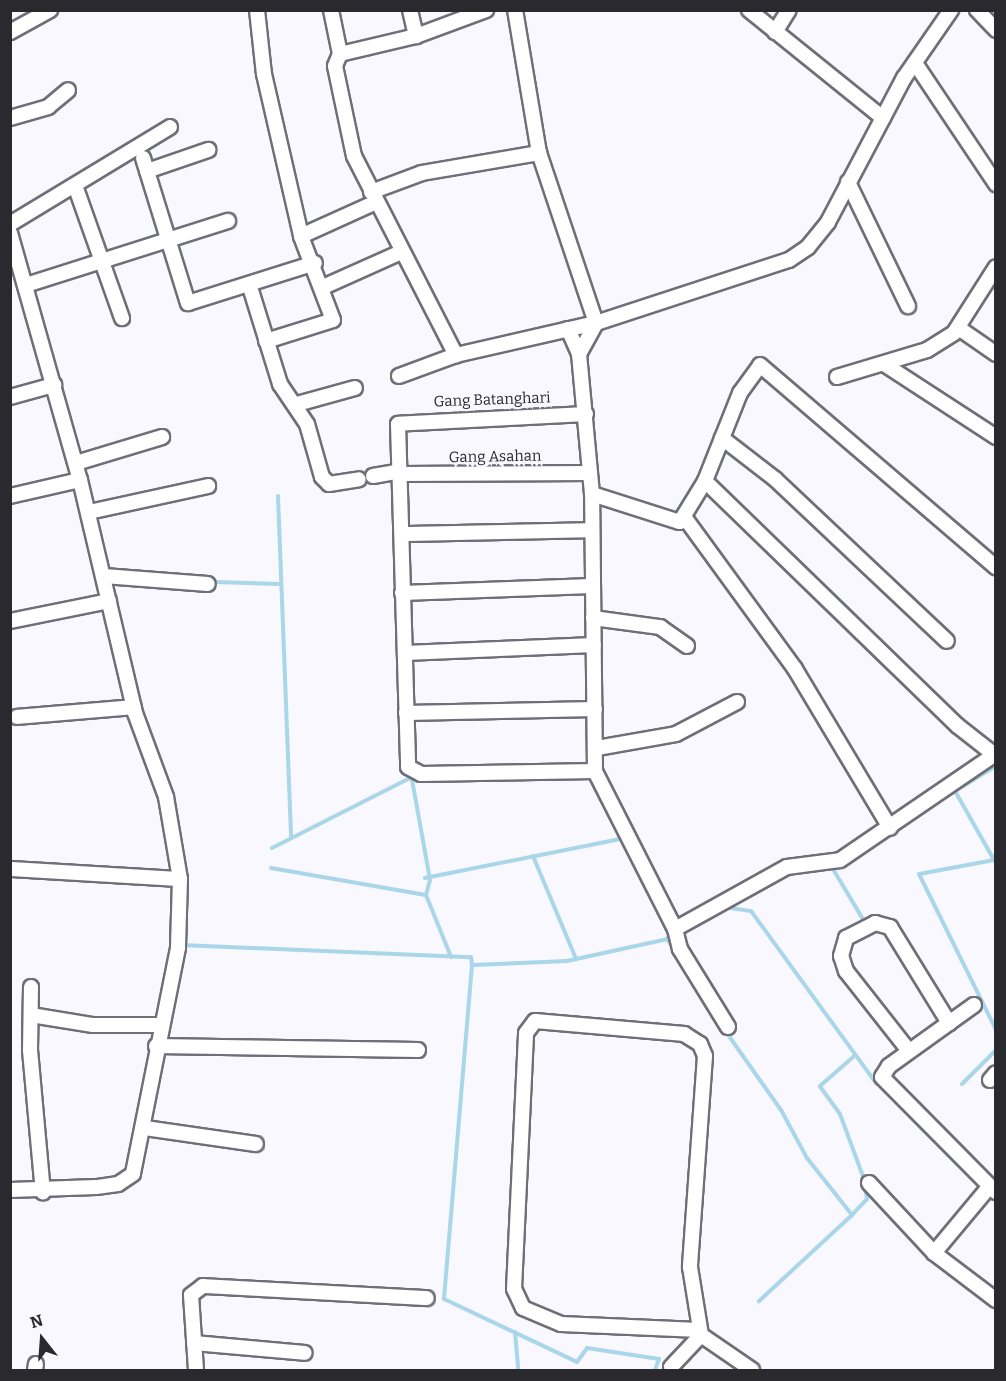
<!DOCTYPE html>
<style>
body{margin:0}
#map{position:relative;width:1006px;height:1381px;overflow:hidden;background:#f8f8fe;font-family:Bitter,serif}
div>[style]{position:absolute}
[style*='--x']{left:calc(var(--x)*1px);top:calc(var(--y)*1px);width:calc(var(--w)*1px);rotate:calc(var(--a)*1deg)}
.stream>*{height:4px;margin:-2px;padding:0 2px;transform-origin:2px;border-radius:2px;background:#a9d6e8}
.roads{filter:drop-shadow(2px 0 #6e6f77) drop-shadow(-2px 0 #6e6f77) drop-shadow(0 2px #6e6f77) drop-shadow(0 -2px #6e6f77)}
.minor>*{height:14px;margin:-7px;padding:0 7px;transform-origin:7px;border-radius:7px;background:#fff}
span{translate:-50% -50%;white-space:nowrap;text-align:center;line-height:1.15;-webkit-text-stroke:4.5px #f8f8fe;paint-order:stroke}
.street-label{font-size:15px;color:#2a2a2e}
.frame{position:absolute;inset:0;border:12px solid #2a2a2e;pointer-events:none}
.north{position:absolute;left:12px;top:1309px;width:60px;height:60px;-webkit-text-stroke:4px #f8f8fe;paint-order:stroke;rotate:343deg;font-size:16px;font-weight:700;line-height:24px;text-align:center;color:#2a2a2e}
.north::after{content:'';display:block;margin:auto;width:21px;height:27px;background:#2a2a2e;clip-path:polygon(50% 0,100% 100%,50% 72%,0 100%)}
</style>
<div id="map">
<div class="stream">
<i style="--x:278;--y:496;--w:342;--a:87.8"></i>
<i style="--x:214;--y:582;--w:65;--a:1.8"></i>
<i style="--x:411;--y:774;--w:108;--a:79.8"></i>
<i style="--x:430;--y:880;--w:16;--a:105"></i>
<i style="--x:426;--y:895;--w:67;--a:68"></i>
<i style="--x:955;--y:791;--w:79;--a:60.5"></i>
<i style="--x:994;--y:860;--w:76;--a:169.4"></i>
<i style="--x:919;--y:874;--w:174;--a:63.7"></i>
<i style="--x:937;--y:802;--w:69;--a:-31.4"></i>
<i style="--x:604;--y:804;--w:127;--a:62.8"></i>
<i style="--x:272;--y:848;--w:157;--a:-26.9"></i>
<i style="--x:533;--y:856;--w:112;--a:67.3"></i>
<i style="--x:271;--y:868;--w:157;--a:9.9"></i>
<i style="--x:833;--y:869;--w:61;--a:59.2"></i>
<i style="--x:810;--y:870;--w:30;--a:-9"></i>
<i style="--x:425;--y:878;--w:199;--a:-11.3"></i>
<i style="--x:731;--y:908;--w:20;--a:9"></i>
<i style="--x:751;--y:911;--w:213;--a:54"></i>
<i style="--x:672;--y:930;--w:10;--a:119"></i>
<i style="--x:667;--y:939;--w:12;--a:55"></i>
<i style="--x:687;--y:930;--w:122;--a:-28.9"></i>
<i style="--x:181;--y:945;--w:290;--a:2.4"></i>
<i style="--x:471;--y:957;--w:8;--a:83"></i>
<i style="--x:472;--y:965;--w:95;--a:-2.4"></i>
<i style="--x:567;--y:961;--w:103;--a:-12.3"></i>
<i style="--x:472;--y:965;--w:335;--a:94.8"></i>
<i style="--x:444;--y:1299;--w:147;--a:25.3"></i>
<i style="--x:577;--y:1362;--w:17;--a:-54"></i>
<i style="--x:587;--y:1348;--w:73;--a:8.7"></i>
<i style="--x:659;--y:1359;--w:12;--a:110"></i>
<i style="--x:724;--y:1029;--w:99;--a:54.9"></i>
<i style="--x:781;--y:1110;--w:55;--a:61.6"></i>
<i style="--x:807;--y:1158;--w:73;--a:51.7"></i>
<i style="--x:852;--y:1215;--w:127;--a:137.2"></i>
<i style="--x:962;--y:1084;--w:48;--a:-45"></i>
<i style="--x:852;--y:1215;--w:22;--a:-47"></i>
<i style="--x:867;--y:1199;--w:20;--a:-99"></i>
<i style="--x:864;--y:1179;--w:69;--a:-110.3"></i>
<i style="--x:840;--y:1114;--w:34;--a:-126"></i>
<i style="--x:820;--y:1086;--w:44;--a:-41.3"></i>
<i style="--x:515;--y:1332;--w:38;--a:85"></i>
</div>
<div class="roads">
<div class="minor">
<i style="--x:257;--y:10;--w:64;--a:83.8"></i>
<i style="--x:264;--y:74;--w:166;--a:77.1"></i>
<i style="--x:331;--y:10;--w:45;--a:78.4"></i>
<i style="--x:340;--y:54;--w:13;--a:113"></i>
<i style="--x:335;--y:66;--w:92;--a:78.1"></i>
<i style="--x:354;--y:156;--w:224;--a:62.9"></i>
<i style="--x:410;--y:10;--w:27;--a:77"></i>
<i style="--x:416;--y:36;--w:75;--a:-20.4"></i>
<i style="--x:749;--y:10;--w:172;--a:38.9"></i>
<i style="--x:977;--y:10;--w:28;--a:46"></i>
<i style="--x:10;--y:32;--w:46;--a:-28.8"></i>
<i style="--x:775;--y:32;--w:26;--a:-58"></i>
<i style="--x:340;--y:54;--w:78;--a:-13.3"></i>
<i style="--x:915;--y:63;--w:146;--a:56.2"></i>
<i style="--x:10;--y:118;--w:40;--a:-16"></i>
<i style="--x:48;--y:107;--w:26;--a:-40"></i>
<i style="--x:143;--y:158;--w:152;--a:72.8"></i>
<i style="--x:188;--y:303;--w:133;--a:-17.5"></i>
<i style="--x:147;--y:171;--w:65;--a:-19"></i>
<i style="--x:848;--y:182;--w:138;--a:64.2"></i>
<i style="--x:77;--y:191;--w:135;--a:70.5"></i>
<i style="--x:371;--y:192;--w:54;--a:-20.4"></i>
<i style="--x:422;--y:173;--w:119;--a:-9.7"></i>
<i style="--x:10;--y:224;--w:187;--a:-31.2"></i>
<i style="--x:10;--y:233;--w:257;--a:74.2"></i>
<i style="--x:80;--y:480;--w:239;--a:76.7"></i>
<i style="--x:135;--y:713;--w:90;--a:69.7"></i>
<i style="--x:166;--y:797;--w:83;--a:80.3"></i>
<i style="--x:180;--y:879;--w:69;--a:91.7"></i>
<i style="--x:178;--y:948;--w:230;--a:101.3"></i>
<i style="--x:133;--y:1174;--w:18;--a:146"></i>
<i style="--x:118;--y:1184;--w:22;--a:172"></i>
<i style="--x:96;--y:1187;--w:86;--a:178"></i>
<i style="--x:26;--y:285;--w:212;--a:-17.6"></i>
<i style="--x:250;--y:287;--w:102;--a:72.8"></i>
<i style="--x:280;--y:384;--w:48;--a:56"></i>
<i style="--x:307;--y:424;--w:55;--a:74.2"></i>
<i style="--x:322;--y:477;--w:10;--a:45"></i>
<i style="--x:329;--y:484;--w:30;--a:-9"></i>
<i style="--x:323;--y:287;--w:83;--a:-24.1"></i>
<i style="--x:568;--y:329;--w:27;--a:66"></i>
<i style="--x:960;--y:329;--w:44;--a:34.8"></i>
<i style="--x:266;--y:341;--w:70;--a:-17.4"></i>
<i style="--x:333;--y:320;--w:90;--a:-110.9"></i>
<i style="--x:301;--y:236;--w:78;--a:-24.3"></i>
<i style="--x:884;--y:364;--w:134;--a:33.1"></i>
<i style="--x:399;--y:376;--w:61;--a:-20.2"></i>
<i style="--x:456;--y:355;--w:144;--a:-12.9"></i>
<i style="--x:596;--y:323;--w:179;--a:-108.5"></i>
<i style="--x:539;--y:153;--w:145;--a:-99.5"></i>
<i style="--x:837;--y:377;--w:94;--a:-16.7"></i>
<i style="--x:927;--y:350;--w:32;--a:-32"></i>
<i style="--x:954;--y:333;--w:78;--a:-57.5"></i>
<i style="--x:10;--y:397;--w:46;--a:-15.3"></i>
<i style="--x:297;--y:404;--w:60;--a:-15.4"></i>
<i style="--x:586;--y:414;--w:188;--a:177"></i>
<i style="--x:398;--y:424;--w:343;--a:88.3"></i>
<i style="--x:408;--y:767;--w:15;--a:28"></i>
<i style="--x:421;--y:774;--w:174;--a:-1"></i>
<i style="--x:722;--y:438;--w:67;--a:37.7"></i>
<i style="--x:775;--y:479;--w:236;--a:43.3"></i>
<i style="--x:76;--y:463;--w:90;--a:-16.8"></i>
<i style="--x:401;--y:474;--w:189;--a:-0.3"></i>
<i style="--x:373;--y:476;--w:28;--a:-10"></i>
<i style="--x:705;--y:481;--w:352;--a:44.1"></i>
<i style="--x:958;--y:726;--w:48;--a:38.3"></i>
<i style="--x:592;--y:494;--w:92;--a:17.7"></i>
<i style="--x:680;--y:522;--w:48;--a:-58.6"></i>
<i style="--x:705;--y:481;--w:95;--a:-68.3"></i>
<i style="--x:740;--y:393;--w:34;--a:-54"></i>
<i style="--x:760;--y:365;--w:311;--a:40.6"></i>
<i style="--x:10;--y:496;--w:72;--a:-12.9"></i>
<i style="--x:89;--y:512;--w:122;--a:-12.3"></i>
<i style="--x:685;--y:518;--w:187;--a:53.9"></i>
<i style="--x:795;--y:669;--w:185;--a:59.1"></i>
<i style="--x:403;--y:534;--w:189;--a:-1.2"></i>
<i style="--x:104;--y:576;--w:104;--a:4.4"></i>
<i style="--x:402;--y:593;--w:190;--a:-2.1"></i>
<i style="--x:593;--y:618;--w:68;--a:7.7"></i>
<i style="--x:660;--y:627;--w:33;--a:35"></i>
<i style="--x:10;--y:621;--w:101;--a:-11.4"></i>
<i style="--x:405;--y:653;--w:189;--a:-2.4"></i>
<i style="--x:406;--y:713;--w:189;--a:-1.2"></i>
<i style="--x:17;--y:717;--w:117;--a:-4.9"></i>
<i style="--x:597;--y:748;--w:80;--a:-10"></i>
<i style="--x:676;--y:734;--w:69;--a:-27.7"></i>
<i style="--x:10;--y:869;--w:170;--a:3.4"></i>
<i style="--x:675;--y:929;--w:177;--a:-116.9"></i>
<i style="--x:595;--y:771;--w:277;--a:-90.6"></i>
<i style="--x:592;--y:494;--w:141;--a:-95.3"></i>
<i style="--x:579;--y:354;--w:35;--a:-61"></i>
<i style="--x:596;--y:323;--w:203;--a:-18.1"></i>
<i style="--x:789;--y:260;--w:23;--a:-34"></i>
<i style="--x:808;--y:247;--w:32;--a:-51"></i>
<i style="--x:828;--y:222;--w:163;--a:-62.2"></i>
<i style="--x:904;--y:78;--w:83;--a:-55.3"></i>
<i style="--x:31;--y:987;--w:63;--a:90.9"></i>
<i style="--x:30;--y:1050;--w:143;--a:84.8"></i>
<i style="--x:974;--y:1005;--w:105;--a:144.3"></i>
<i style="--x:889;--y:1066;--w:13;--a:122"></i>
<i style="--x:882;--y:1077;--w:162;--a:45.3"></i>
<i style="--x:31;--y:1015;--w:63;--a:9.2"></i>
<i style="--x:93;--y:1025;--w:67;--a:0"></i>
<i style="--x:728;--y:1027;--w:92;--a:-121.6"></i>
<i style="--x:680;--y:949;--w:21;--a:-104"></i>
<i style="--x:675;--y:929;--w:128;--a:-29"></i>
<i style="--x:787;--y:867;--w:53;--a:-7.5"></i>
<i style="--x:840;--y:860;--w:186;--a:-34.3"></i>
<i style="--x:156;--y:1046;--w:262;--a:0.9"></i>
<i style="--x:909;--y:1051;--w:102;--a:-128.2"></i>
<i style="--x:846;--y:971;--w:16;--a:-108"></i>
<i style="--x:841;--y:956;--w:19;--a:-74"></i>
<i style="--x:846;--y:938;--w:33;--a:-27"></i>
<i style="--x:875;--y:923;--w:16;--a:15"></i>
<i style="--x:890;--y:927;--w:113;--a:58.4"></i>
<i style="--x:990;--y:1080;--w:9;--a:-49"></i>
<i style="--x:145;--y:1128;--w:112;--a:8.2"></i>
<i style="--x:869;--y:1183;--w:96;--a:47.1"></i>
<i style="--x:934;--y:1253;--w:78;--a:37.2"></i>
<i style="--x:934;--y:1253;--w:86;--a:-50.2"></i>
<i style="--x:699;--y:1330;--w:138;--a:-177.5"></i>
<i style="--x:561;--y:1324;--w:41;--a:-157.2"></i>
<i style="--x:523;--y:1308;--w:21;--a:-115"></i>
<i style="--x:514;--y:1289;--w:256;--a:-87.3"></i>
<i style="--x:526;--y:1033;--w:15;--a:-53"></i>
<i style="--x:535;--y:1021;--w:150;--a:5"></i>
<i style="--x:684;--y:1034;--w:19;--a:32"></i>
<i style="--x:700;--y:1044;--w:13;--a:67"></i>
<i style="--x:705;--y:1056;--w:212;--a:94.1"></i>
<i style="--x:690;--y:1267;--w:69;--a:80.8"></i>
<i style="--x:194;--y:1343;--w:111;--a:5.1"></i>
<i style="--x:671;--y:1367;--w:44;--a:-46.8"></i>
<i style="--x:701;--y:1335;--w:62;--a:34.5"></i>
<i style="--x:35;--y:1370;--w:6;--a:-81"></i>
<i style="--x:196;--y:1370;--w:75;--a:-93.8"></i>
<i style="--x:191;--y:1295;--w:15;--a:-37"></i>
<i style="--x:203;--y:1286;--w:224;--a:3.1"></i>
</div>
</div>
<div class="street-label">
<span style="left:492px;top:400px;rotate:-2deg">Gang Batanghari</span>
<span style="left:495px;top:457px;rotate:-1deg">Gang Asahan</span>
</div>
<div class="frame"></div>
<div class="north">N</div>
</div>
